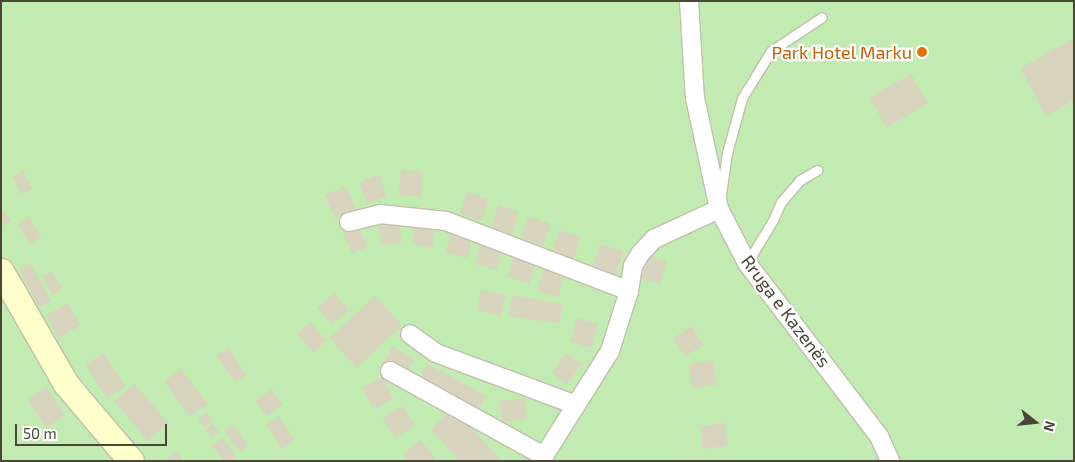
<!DOCTYPE html>
<meta charset="utf-8">
<style>
body{margin:0}
#map{position:relative;width:1075px;height:462px;overflow:hidden;background:#f5f5ea;font-family:"Exo 2",sans-serif}
div>[style]{position:absolute}
[style*='--x']{left:calc(var(--x)*1px);top:calc(var(--y)*1px);width:calc(var(--w)*1px);rotate:calc(var(--a)*1deg)}
.green>*{inset:0;background:#c2ebb1;transform-origin:0 0}
.building>*{inset:0;background:#d8d4be;transform-origin:0 0}
.roads{filter:drop-shadow(1px 0 #c1c0ac) drop-shadow(-1px 0 #c1c0ac) drop-shadow(0 1px #c1c0ac) drop-shadow(0 -1px #c1c0ac)}
.lane>*{height:9px;margin:-4.5px;padding:0 4.5px;transform-origin:4.5px;border-radius:4.5px;background:#fff}
.street>*{height:18px;margin:-9px;padding:0 9px;transform-origin:9px;border-radius:9px;background:#fff}
.secondary>*{height:25px;margin:-12.5px;padding:0 12.5px;transform-origin:12.5px;border-radius:12.5px;background:#feffca}
.dots>*{width:14px;height:14px;translate:-50% -50%;box-sizing:border-box;border:2px solid #fff;border-radius:50%}
span{translate:-50% -50%;white-space:nowrap;text-align:center;line-height:1.15;-webkit-text-stroke:4.5px #fff;paint-order:stroke}
.food-label{font-size:18px;color:#c56008}
.right{translate:-100% -50%;text-align:right}
.street-label{font-size:18px;color:#4a4737}
.frame{position:absolute;inset:0;border:2px solid #4a4737;pointer-events:none}
.north{position:absolute;left:1010px;top:397px;width:50px;height:50px;-webkit-text-stroke:4px #fff;paint-order:stroke;rotate:106deg;font-size:14px;font-weight:700;line-height:20px;text-align:center;color:#4a4737}
.north::after{content:'';display:block;margin:auto;width:18px;height:22px;background:#4a4737;clip-path:polygon(50% 0,100% 100%,50% 72%,0 100%)}
.scale{position:absolute;left:15px;top:424px;width:152px;height:22px;box-sizing:border-box;border:2px solid #4a4737;border-top:0;padding-left:6px;font-size:15px;line-height:18px;white-space:nowrap;color:#4a4737;-webkit-text-stroke:4px #fff;paint-order:stroke}
</style>
<div id="map">
<div class="green">
<i style="left:1px;top:1px;width:1073px;height:460px"></i>
</div>
<div class="building">
<i style="clip-path:polygon(1074px 39px,1074px 100px,1046px 116px,1020px 68px)"></i>
<i style="left:911px;top:74px;width:34px;height:48px;rotate:60deg"></i>
<i style="left:401px;top:170px;width:22px;height:25px;rotate:5deg"></i>
<i style="left:23px;top:171px;width:20px;height:12px;rotate:63deg"></i>
<i style="left:379px;top:175px;width:23px;height:21px;rotate:70deg"></i>
<i style="left:346px;top:186px;width:25px;height:23px;rotate:67deg"></i>
<i style="left:467px;top:192px;width:23px;height:23px;rotate:18deg"></i>
<i style="left:498px;top:205px;width:22px;height:23px;rotate:18deg"></i>
<i style="clip-path:polygon(4px 211px,11px 221px,3px 226px,1px 212px)"></i>
<i style="left:529px;top:216px;width:23px;height:23px;rotate:20deg"></i>
<i style="left:29px;top:217px;width:23px;height:14px;rotate:56deg"></i>
<i style="left:399px;top:220px;width:23px;height:21px;rotate:83deg"></i>
<i style="left:416px;top:221px;width:21px;height:23px;rotate:11deg"></i>
<i style="left:358px;top:226px;width:23px;height:17px;rotate:65deg"></i>
<i style="left:452px;top:230px;width:22px;height:23px;rotate:16deg"></i>
<i style="left:559px;top:230px;width:23px;height:24px;rotate:18deg"></i>
<i style="left:482px;top:241px;width:22px;height:24px;rotate:16deg"></i>
<i style="left:600px;top:244px;width:24px;height:27px;rotate:17deg"></i>
<i style="left:514px;top:256px;width:23px;height:22px;rotate:18deg"></i>
<i style="left:646px;top:256px;width:21px;height:23px;rotate:14deg"></i>
<i style="left:30px;top:263px;width:43px;height:13px;rotate:61deg"></i>
<i style="left:544px;top:268px;width:22px;height:24px;rotate:16deg"></i>
<i style="left:52px;top:271px;width:21px;height:11px;rotate:61deg"></i>
<i style="left:481px;top:290px;width:25px;height:21px;rotate:11deg"></i>
<i style="left:335px;top:293px;width:22px;height:23px;rotate:51deg"></i>
<i style="left:375px;top:296px;width:40px;height:62px;rotate:47deg"></i>
<i style="left:512px;top:296px;width:51px;height:20px;rotate:9deg"></i>
<i style="left:68px;top:303px;width:26px;height:25px;rotate:61deg"></i>
<i style="left:577px;top:318px;width:22px;height:25px;rotate:16deg"></i>
<i style="left:310px;top:322px;width:25px;height:18px;rotate:48deg"></i>
<i style="left:692px;top:326px;width:22px;height:22px;rotate:58deg"></i>
<i style="left:392px;top:347px;width:25px;height:21px;rotate:27deg"></i>
<i style="left:228px;top:348px;width:32px;height:14px;rotate:55deg"></i>
<i style="left:104px;top:353px;width:40px;height:22px;rotate:57deg"></i>
<i style="left:566px;top:353px;width:19px;height:25px;rotate:35deg"></i>
<i style="left:713px;top:360px;width:25px;height:25px;rotate:81deg"></i>
<i style="left:427px;top:364px;width:67px;height:23px;rotate:28deg"></i>
<i style="left:181px;top:369px;width:44px;height:21px;rotate:53deg"></i>
<i style="left:382px;top:377px;width:25px;height:22px;rotate:63deg"></i>
<i style="left:135px;top:384px;width:52px;height:27px;rotate:50deg"></i>
<i style="left:46px;top:387px;width:34px;height:23px;rotate:56deg"></i>
<i style="left:272px;top:389px;width:19px;height:20px;rotate:55deg"></i>
<i style="left:524px;top:398px;width:21px;height:25px;rotate:82deg"></i>
<i style="left:403px;top:406px;width:23px;height:24px;rotate:59deg"></i>
<i style="clip-path:polygon(454px 408px,501px 461px,459px 461px,431px 429px)"></i>
<i style="left:207px;top:412px;width:11px;height:11px;rotate:56deg"></i>
<i style="left:279px;top:416px;width:29px;height:16px;rotate:56deg"></i>
<i style="left:725px;top:423px;width:23px;height:25px;rotate:83deg"></i>
<i style="left:212px;top:424px;width:11px;height:9px;rotate:49deg"></i>
<i style="left:232px;top:424px;width:27px;height:10px;rotate:54deg"></i>
<i style="clip-path:polygon(222px 438px,237px 456px,232px 461px,224px 461px,212px 446px)"></i>
<i style="clip-path:polygon(420px 440px,435px 458px,432px 461px,409px 461px,403px 454px)"></i>
<i style="clip-path:polygon(177px 451px,184px 461px,163px 461px)"></i>
</div>
<div class="roads">
<div class="lane">
<i style="--x:721;--y:194;--w:41;--a:-81.7"></i>
<i style="--x:727;--y:153;--w:57;--a:-74.7"></i>
<i style="--x:742;--y:98;--w:55;--a:-58.3"></i>
<i style="--x:771;--y:51;--w:61;--a:-33.7"></i>
<i style="--x:747;--y:263;--w:50;--a:-58.8"></i>
<i style="--x:773;--y:220;--w:20;--a:-66"></i>
<i style="--x:781;--y:202;--w:29;--a:-49"></i>
<i style="--x:800;--y:180;--w:20;--a:-30"></i>
</div>
<div class="street">
<i style="--x:689;--y:1;--w:97;--a:86.5"></i>
<i style="--x:695;--y:98;--w:114;--a:77.8"></i>
<i style="--x:719;--y:209;--w:61;--a:62.6"></i>
<i style="--x:747;--y:263;--w:218;--a:52.7"></i>
<i style="--x:879;--y:436;--w:27;--a:66"></i>
<i style="--x:349;--y:222;--w:32;--a:-14"></i>
<i style="--x:380;--y:214;--w:66;--a:6.1"></i>
<i style="--x:446;--y:221;--w:196;--a:20.9"></i>
<i style="--x:629;--y:291;--w:63;--a:107.6"></i>
<i style="--x:610;--y:351;--w:64;--a:122.2"></i>
<i style="--x:629;--y:291;--w:25;--a:-81"></i>
<i style="--x:633;--y:266;--w:14;--a:-60"></i>
<i style="--x:640;--y:254;--w:21;--a:-47"></i>
<i style="--x:654;--y:239;--w:72;--a:-24.8"></i>
<i style="--x:390;--y:371;--w:176;--a:28.9"></i>
<i style="--x:544;--y:456;--w:60;--a:-57.9"></i>
<i style="--x:576;--y:405;--w:149;--a:-159.6"></i>
<i style="--x:436;--y:353;--w:32;--a:-144"></i>
</div>
<div class="secondary">
<i style="--x:1;--y:271;--w:130;--a:60.1"></i>
<i style="--x:66;--y:384;--w:101;--a:49.8"></i>
</div>
</div>
<div class="dots">
<i style="left:922px;top:52px;background:#e8710a"></i>
</div>
<div class="food-label">
<span class="right" style="left:912px;top:52px">Park Hotel Marku</span>
</div>
<div class="street-label">
<span style="left:786px;top:311px;rotate:53deg">Rruga e Kazenës</span>
</div>
<div class="frame"></div>
<div class="north">N</div>
<div class="scale">50 m</div>
</div>
